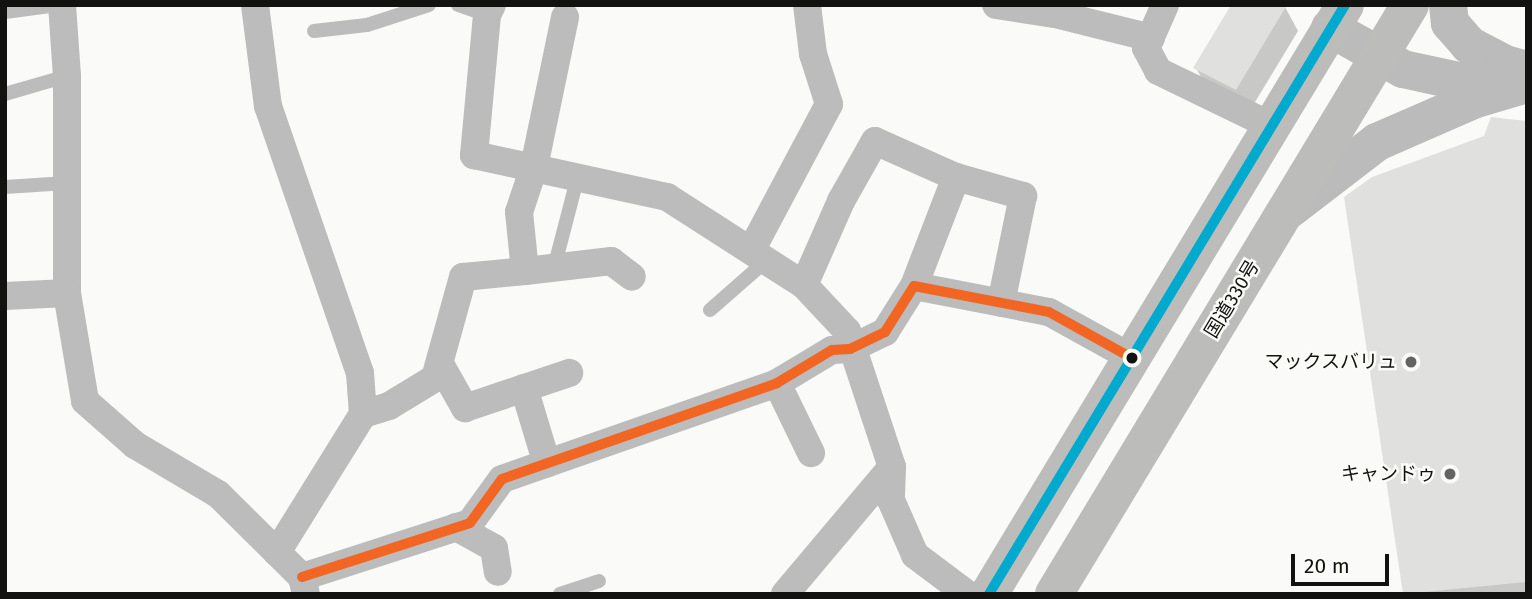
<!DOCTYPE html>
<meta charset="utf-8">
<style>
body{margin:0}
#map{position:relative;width:1532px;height:599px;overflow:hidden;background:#fafbf8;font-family:"Fira Sans","Noto Sans JP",sans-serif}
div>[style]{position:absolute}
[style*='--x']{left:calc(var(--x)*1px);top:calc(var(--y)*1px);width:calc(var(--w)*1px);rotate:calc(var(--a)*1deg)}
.shadow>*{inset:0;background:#0003}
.building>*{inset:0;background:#e0e0de}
.service>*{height:14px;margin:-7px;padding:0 7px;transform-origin:7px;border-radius:7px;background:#bbbcbb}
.minor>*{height:28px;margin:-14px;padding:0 14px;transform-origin:14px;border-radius:14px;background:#bbbcbb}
.secondary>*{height:38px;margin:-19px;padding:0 19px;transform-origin:19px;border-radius:19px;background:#babbba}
.trunk>*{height:38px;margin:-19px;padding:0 19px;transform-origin:19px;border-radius:19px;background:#bcbcba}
.bus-1>*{height:10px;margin:-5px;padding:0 5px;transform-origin:5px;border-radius:5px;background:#00a9ce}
.bus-2>*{height:10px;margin:-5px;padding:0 5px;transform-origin:5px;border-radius:5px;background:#f26522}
.dots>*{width:19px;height:19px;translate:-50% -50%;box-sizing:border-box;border:4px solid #fbfcf7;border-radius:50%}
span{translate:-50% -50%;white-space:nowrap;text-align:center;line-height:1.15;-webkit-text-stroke:5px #fbfcf7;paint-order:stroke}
.street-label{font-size:19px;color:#121211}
.poi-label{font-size:19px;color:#121211}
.right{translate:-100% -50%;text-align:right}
.frame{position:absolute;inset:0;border:7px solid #121211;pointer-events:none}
.scale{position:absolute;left:1291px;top:554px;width:98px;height:32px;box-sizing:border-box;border:4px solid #121211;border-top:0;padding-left:9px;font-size:21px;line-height:24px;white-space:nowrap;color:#121211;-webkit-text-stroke:5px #fbfcf7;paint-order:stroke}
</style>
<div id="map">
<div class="shadow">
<i style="clip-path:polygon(1285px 7px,1298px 31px,1249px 112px,1209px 91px,1196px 68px)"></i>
<i style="clip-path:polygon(1527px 123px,1527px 594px,1405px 594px)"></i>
</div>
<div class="building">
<i style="clip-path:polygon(1231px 5px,1287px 5px,1236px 90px,1193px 68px)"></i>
<i style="clip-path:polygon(1491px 117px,1527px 121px,1527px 582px,1403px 594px,1344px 197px,1372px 177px,1484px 136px)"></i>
</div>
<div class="service">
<i style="--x:458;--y:5;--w:31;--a:19"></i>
<i style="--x:5;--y:12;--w:53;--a:-7.5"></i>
<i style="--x:314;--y:31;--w:53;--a:-6.5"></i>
<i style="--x:367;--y:25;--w:65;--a:-17.9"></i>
<i style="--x:5;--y:94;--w:65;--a:-16.2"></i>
<i style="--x:5;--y:187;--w:62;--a:-3.7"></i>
<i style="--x:554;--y:268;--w:95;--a:-75.4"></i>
<i style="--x:710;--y:310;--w:76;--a:-41.3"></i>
<i style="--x:560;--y:594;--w:41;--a:-18.4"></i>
</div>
<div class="minor">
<i style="--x:62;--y:5;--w:71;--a:86"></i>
<i style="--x:67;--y:76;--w:217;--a:90"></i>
<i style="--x:67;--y:293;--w:109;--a:80.5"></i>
<i style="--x:85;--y:401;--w:67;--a:41.3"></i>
<i style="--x:135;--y:445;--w:96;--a:30.6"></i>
<i style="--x:218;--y:494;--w:118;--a:44.7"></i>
<i style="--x:302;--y:577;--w:17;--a:77"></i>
<i style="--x:255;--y:5;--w:102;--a:82.7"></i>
<i style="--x:268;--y:106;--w:282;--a:71"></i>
<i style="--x:360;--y:373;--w:41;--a:85.8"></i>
<i style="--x:363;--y:414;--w:163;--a:121.9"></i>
<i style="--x:492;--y:5;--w:11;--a:117"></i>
<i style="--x:487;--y:15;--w:141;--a:95.3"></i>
<i style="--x:474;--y:155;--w:198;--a:12.3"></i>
<i style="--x:667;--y:197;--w:163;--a:32.7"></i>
<i style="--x:804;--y:285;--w:63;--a:46.9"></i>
<i style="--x:847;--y:331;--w:143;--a:71.7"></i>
<i style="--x:892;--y:467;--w:33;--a:92"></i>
<i style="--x:891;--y:500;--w:60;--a:66.4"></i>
<i style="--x:915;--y:555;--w:65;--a:36.9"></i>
<i style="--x:996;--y:5;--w:60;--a:8.7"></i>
<i style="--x:1055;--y:14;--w:99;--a:14"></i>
<i style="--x:1165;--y:5;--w:47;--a:113.8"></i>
<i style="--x:1146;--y:48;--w:26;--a:62"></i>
<i style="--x:1158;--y:71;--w:127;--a:25.8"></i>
<i style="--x:752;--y:249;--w:164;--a:-62"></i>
<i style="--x:829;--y:104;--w:52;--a:-107.7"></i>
<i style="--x:813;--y:54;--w:49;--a:-97"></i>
<i style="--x:525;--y:271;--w:87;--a:-6.6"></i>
<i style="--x:611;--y:261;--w:26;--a:37"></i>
<i style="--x:804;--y:285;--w:92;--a:-66.2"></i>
<i style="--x:841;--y:201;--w:69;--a:-60.5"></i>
<i style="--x:875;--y:141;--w:89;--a:24"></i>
<i style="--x:956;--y:177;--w:70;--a:15.8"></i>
<i style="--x:1023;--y:196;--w:109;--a:101.6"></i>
<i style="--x:914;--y:286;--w:117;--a:-68.9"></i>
<i style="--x:5;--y:296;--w:62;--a:-2.8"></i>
<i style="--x:440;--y:364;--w:51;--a:60.4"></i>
<i style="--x:465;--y:408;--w:110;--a:-18.6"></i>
<i style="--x:777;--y:383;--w:78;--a:64.1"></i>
<i style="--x:524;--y:388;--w:79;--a:73.2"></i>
<i style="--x:363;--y:414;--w:27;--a:-17"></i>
<i style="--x:389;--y:406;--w:54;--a:-31.3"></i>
<i style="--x:435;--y:378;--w:105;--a:-74.5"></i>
<i style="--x:463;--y:277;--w:62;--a:-5.5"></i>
<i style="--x:525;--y:271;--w:59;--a:-95.8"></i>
<i style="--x:519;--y:212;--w:47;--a:-71.6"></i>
<i style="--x:534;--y:167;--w:153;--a:-78.3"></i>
<i style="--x:456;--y:527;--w:43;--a:28.9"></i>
<i style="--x:494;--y:548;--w:24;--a:81"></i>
<i style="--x:302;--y:577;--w:176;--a:-17.8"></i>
<i style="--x:470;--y:523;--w:54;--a:-54"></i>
<i style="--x:502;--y:479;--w:291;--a:-19.2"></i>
<i style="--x:777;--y:383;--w:64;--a:-31"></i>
<i style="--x:832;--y:350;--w:18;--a:-3"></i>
<i style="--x:850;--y:349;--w:39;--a:-26"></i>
<i style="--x:885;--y:332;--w:54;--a:-57.8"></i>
<i style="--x:914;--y:286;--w:137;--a:10.9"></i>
<i style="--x:1049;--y:312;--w:95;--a:29"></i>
<i style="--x:785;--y:594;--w:166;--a:-49.9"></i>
</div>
<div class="secondary">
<i style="--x:1448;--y:5;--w:18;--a:84"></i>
<i style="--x:1450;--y:23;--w:29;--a:49"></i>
<i style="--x:1469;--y:45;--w:41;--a:27.8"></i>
<i style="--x:1505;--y:64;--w:23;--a:15"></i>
<i style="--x:1330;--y:28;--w:84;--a:29.3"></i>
<i style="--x:1403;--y:69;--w:56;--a:12.3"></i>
<i style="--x:1458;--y:81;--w:46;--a:2.5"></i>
<i style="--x:1290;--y:209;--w:110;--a:-37.6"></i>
<i style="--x:1377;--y:142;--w:108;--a:-23.5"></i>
<i style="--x:1476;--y:99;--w:53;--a:-16.4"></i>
</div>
<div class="trunk">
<i style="--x:989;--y:594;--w:688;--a:-58.85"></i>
<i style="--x:1054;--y:594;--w:688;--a:-58.85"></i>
</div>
<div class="bus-1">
<i style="--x:989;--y:594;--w:688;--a:-58.85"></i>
</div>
<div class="bus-2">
<i style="--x:302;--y:577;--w:176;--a:-17.8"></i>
<i style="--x:470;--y:523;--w:54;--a:-54"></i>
<i style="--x:502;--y:479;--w:291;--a:-19.2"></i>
<i style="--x:777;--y:383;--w:64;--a:-31"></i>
<i style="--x:832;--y:350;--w:18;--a:-3"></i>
<i style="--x:850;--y:349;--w:39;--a:-26"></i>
<i style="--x:885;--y:332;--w:54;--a:-57.8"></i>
<i style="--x:914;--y:286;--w:137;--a:10.9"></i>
<i style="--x:1049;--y:312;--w:95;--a:29"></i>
</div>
<div class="dots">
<i style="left:1132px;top:358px;background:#121211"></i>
<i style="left:1411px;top:362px;background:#636462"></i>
<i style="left:1450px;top:474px;background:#636462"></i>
</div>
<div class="street-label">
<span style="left:1232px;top:299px;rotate:-59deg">国道330号</span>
</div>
<div class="poi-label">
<span class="right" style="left:1397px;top:362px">マックスバリュ</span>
<span class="right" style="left:1436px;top:474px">キャンドゥ</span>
</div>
<div class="frame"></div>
<div class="scale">20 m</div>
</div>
